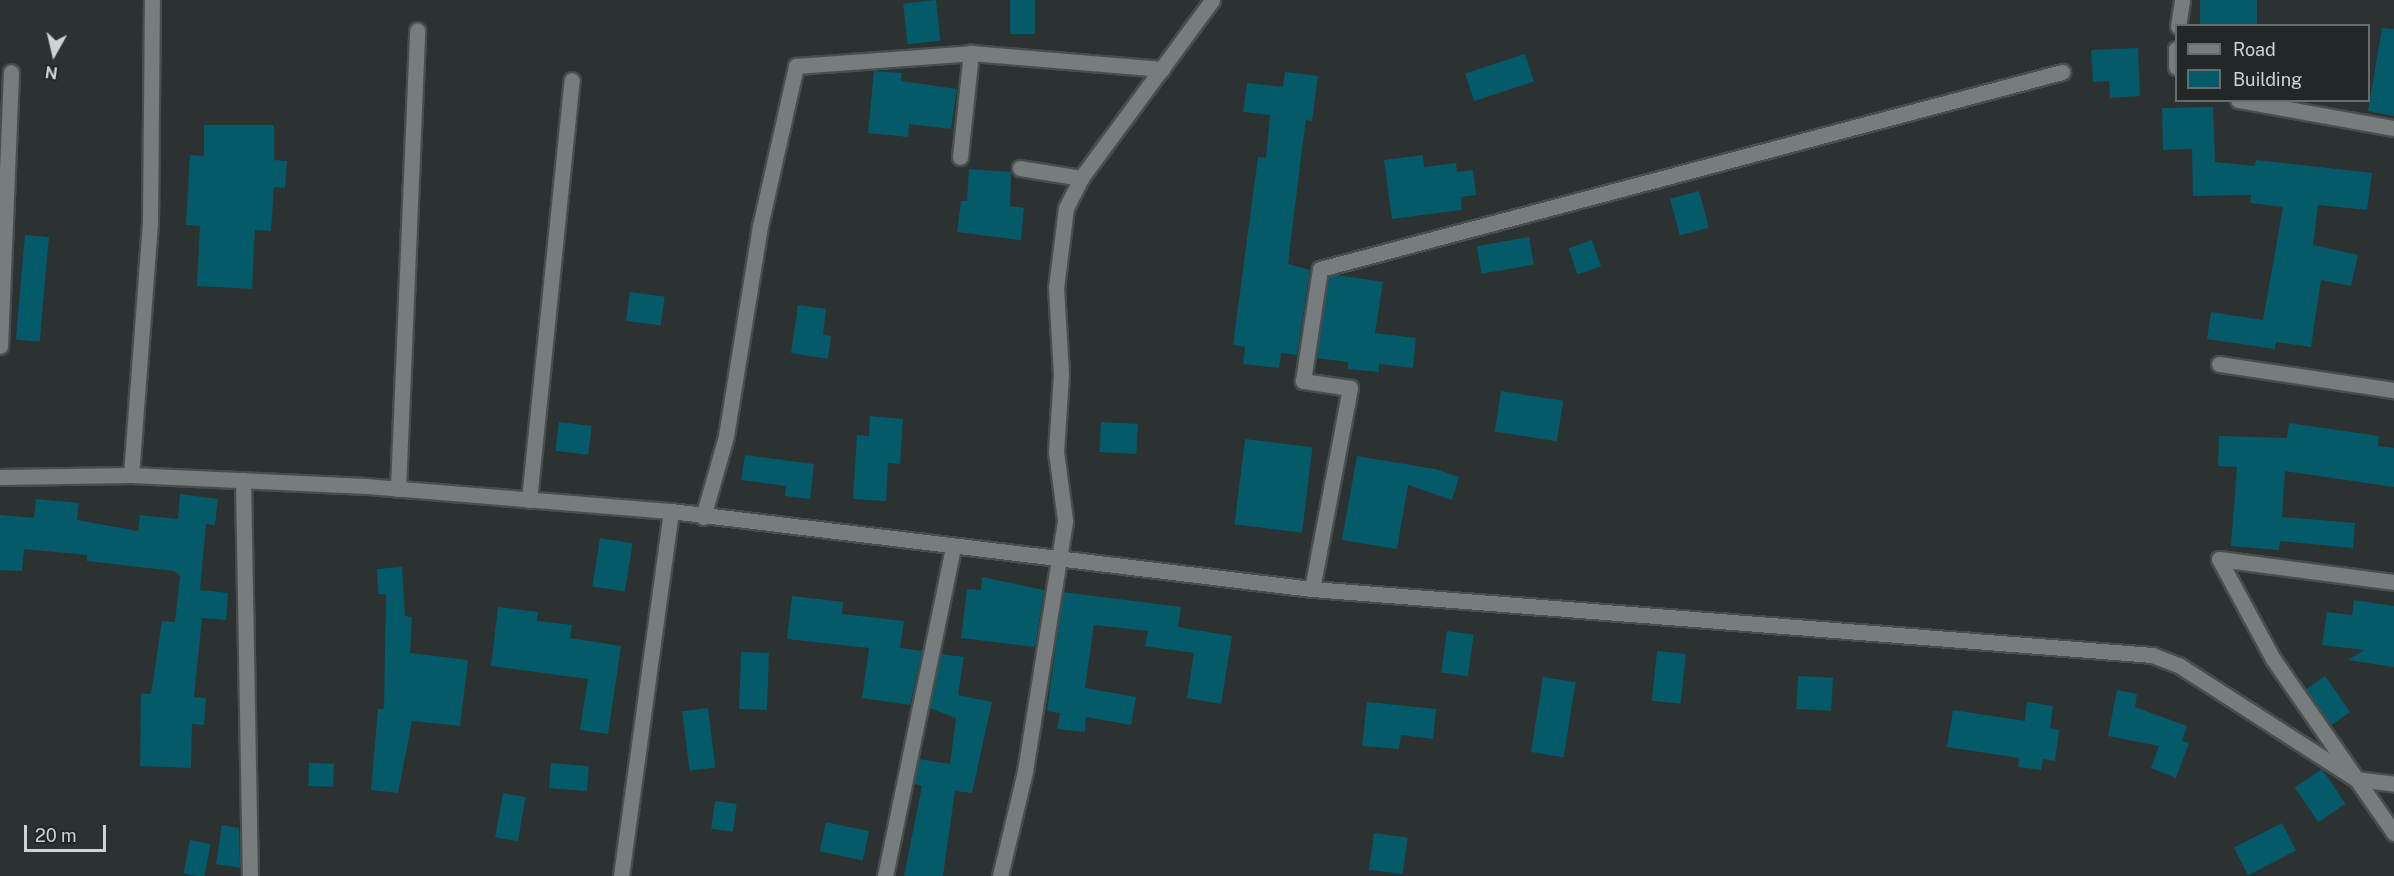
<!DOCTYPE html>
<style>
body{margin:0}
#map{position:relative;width:2394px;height:876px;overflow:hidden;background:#2c3132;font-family:"Public Sans",sans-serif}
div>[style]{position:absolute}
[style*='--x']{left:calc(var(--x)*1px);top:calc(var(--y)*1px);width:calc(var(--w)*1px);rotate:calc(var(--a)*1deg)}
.building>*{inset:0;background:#055a69;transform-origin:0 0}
.roads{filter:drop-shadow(2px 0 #494d4e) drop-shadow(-2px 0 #494d4e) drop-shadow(0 2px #494d4e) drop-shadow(0 -2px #494d4e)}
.minor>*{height:15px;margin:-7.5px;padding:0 7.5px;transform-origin:7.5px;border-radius:7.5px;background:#777c7e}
span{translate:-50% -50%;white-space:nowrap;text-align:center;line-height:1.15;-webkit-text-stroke:4.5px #222728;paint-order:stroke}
.legend{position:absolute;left:2175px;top:24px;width:195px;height:78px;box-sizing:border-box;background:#222728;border:2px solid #686c6d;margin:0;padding:8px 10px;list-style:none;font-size:18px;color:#d0d3d4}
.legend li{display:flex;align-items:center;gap:12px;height:30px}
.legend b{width:30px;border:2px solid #686c6d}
.north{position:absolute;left:24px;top:24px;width:60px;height:60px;-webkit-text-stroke:4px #222728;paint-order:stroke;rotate:188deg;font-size:16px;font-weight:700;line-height:24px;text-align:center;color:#d0d3d4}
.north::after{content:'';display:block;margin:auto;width:21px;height:27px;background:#d0d3d4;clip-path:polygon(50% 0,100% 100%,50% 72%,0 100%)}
.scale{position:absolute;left:24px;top:825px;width:82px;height:27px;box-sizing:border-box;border:3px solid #d0d3d4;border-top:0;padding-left:8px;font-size:18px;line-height:21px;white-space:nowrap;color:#d0d3d4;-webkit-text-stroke:4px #222728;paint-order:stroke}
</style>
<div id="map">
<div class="building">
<i style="left:936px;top:0;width:41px;height:33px;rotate:84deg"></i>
<i style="left:1010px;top:0;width:25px;height:34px"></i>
<i style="left:2200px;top:0;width:57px;height:26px"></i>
<i style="clip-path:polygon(2382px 28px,2394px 29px,2394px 116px,2368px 111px)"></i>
<i style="clip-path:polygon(2138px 48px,2140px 96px,2110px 98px,2109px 81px,2093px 82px,2091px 50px)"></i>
<i style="left:1525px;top:54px;width:29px;height:63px;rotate:72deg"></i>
<i style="clip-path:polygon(874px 71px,902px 73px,901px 81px,957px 89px,951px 129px,909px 124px,908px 137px,868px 133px)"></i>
<i style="clip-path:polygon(1285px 72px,1318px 76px,1312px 121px,1306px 120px,1302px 149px,1288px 264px,1310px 270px,1297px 355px,1281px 353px,1279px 368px,1243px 364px,1245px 347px,1233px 345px,1258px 157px,1266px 158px,1270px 115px,1243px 112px,1247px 83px,1283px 87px)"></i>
<i style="clip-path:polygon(2213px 107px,2215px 162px,2255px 166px,2256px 160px,2372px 173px,2367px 210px,2318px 205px,2313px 245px,2358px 255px,2351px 286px,2321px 280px,2311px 347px,2276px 342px,2275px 349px,2207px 339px,2211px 312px,2263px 320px,2283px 207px,2250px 203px,2251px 195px,2193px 196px,2192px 149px,2163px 150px,2162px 108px)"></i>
<i style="clip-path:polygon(204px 125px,274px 125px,274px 160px,287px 161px,285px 188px,274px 187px,271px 231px,255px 230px,252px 289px,197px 286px,200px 226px,186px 225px,190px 155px,204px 156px)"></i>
<i style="clip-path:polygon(1423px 155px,1424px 167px,1456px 163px,1457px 172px,1473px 170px,1476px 195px,1461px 197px,1462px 210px,1392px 219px,1384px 160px)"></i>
<i style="clip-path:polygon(969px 169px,1011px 172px,1010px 206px,1024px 208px,1021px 240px,957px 232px,961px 201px,967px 201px)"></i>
<i style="left:1699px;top:191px;width:38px;height:30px;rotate:75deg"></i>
<i style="left:25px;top:235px;width:24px;height:105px;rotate:5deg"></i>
<i style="left:1529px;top:237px;width:28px;height:53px;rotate:80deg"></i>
<i style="left:1592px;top:240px;width:28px;height:25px;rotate:71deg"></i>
<i style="clip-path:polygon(1337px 275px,1383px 282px,1375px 333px,1416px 338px,1413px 368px,1379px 364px,1379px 372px,1348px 369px,1348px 362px,1316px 358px,1329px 277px)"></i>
<i style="left:630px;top:292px;width:35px;height:29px;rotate:8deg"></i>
<i style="clip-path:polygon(798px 305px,826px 309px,823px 335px,831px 336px,828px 359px,791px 353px)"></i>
<i style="left:1501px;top:391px;width:63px;height:41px;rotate:9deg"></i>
<i style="clip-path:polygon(870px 416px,903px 419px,900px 464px,888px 463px,886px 501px,853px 499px,857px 435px,869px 436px)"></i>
<i style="left:559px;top:422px;width:33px;height:29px;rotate:7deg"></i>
<i style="left:1101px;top:422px;width:37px;height:30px;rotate:3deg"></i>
<i style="clip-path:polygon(2289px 423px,2379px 436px,2378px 446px,2394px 448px,2394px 487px,2285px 471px,2282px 517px,2355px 523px,2353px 548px,2280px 541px,2279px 550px,2231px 546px,2237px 467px,2218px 466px,2219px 436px,2287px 438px)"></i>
<i style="left:1245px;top:439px;width:68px;height:86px;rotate:7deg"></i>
<i style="clip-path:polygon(745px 455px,814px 464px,810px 499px,785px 496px,786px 486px,741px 480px)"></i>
<i style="clip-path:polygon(1357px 456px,1435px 469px,1459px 477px,1452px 500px,1408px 485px,1397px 549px,1342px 540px)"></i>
<i style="clip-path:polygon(180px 494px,218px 499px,215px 525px,206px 524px,200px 590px,228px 593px,226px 620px,202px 618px,194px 697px,206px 698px,204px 725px,192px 724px,191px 768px,140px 766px,141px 693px,151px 694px,162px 621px,175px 622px,180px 576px,174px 571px,87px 561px,87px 555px,24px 549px,22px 571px,0 570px,0 515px,34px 518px,36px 499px,79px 503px,77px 520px,138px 531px,140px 515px,178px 519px)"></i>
<i style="left:600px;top:538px;width:33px;height:49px;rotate:9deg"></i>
<i style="clip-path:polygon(402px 567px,405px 616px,412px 617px,410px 653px,468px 660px,460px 726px,412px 721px,398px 793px,371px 790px,378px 709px,384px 709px,386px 594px,378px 594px,377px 569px)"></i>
<i style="clip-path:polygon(982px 577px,1044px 590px,1035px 647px,961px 638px,967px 589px,981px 590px)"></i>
<i style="clip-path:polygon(1063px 592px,1181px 607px,1178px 627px,1232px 636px,1221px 704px,1187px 698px,1194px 653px,1145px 646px,1148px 631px,1094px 625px,1085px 688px,1136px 697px,1131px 725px,1086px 717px,1085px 732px,1057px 729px,1060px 713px,1047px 711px)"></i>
<i style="clip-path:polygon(792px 596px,843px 602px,842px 614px,904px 621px,900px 648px,922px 651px,910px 705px,862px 698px,869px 648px,787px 639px)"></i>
<i style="clip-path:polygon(2354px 600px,2394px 606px,2394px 667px,2348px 660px,2364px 650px,2322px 645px,2327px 612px,2352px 615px)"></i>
<i style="clip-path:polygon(498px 607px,538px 612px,537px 621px,572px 625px,570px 638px,621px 646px,608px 734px,580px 730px,588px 679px,491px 666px)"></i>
<i style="left:1447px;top:631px;width:27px;height:42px;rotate:8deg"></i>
<i style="left:1657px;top:651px;width:29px;height:50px;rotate:6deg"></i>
<i style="left:741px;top:652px;width:28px;height:57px;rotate:2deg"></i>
<i style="clip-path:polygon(941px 654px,964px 657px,958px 695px,992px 702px,972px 793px,955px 791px,943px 876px,904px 876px,922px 786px,914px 784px,919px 759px,950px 764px,956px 718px,930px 708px)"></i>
<i style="left:1798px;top:676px;width:35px;height:33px;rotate:3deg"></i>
<i style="left:2325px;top:676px;width:44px;height:23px;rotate:55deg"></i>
<i style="left:1543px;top:677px;width:33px;height:76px;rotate:9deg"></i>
<i style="clip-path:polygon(2117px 690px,2137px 694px,2135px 707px,2187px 726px,2182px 741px,2189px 743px,2176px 778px,2151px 768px,2159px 746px,2108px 736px)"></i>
<i style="clip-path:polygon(1367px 702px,1436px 709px,1433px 739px,1401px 735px,1399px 749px,1362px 746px)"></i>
<i style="clip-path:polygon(2027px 702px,2053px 706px,2050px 728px,2059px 730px,2055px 761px,2043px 759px,2041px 770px,2018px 767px,2019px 758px,1947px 747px,1953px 710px,2025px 721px)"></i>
<i style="left:708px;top:708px;width:60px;height:26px;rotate:83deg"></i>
<i style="left:309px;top:763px;width:25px;height:23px;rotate:2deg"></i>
<i style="left:551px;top:763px;width:38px;height:25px;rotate:5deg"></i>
<i style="left:2322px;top:769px;width:42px;height:33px;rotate:56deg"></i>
<i style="left:503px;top:793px;width:23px;height:45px;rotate:10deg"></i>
<i style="left:715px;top:801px;width:22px;height:28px;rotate:8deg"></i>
<i style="left:826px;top:822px;width:44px;height:30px;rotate:12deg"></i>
<i style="left:2282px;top:823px;width:31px;height:54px;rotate:63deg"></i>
<i style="clip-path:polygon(222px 825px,239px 828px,240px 868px,216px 864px)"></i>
<i style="left:1374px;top:833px;width:34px;height:37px;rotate:8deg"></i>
<i style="left:190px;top:840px;width:21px;height:34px;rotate:11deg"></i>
</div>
<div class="roads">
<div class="minor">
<i style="--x:2178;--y:26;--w:26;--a:-81"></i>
<i style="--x:2176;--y:49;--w:18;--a:90"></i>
<i style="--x:2238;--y:100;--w:158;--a:10.2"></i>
<i style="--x:960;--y:157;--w:105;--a:-84"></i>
<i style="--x:1020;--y:168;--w:62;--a:9.3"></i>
<i style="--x:0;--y:346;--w:274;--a:-87.7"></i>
<i style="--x:2219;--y:364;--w:177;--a:8.5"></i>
<i style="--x:131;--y:475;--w:252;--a:-85.7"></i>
<i style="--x:150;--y:224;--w:224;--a:-89.5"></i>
<i style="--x:0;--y:477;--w:131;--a:-0.9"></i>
<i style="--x:131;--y:475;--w:235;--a:2.7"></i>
<i style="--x:366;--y:486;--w:306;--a:4.7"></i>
<i style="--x:671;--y:511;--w:646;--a:6.94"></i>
<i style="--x:1312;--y:589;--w:843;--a:4.49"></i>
<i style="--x:2152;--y:655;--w:30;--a:21"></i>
<i style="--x:2180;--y:666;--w:209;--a:32.7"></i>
<i style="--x:2356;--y:779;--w:38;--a:7"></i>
<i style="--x:243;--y:480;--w:396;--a:89"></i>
<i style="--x:398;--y:489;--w:459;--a:-87.6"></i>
<i style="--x:529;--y:500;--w:422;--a:-84.2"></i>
<i style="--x:703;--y:517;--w:84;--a:-74.1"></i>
<i style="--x:726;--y:436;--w:213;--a:-80.8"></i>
<i style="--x:760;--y:226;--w:164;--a:-77.3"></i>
<i style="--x:796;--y:66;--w:175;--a:-4.2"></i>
<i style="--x:971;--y:53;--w:192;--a:4.8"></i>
<i style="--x:2219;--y:559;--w:114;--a:61.6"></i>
<i style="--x:2273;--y:659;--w:212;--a:55.2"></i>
<i style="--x:2219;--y:559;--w:177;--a:7.5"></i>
<i style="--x:1312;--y:589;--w:205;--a:-79.3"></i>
<i style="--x:1350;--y:388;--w:48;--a:-171.5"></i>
<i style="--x:1303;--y:381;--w:113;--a:-81.4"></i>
<i style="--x:1320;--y:269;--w:768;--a:-14.87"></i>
<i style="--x:621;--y:876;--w:368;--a:-82.2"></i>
<i style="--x:885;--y:876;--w:335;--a:-78.3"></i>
<i style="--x:1000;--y:876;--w:108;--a:-76.6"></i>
<i style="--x:1025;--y:771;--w:254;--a:-80.9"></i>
<i style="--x:1065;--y:520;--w:69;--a:-97.5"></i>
<i style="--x:1056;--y:452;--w:78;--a:-86.3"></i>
<i style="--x:1061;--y:374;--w:86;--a:-93.3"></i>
<i style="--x:1056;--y:288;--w:81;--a:-82.9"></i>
<i style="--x:1066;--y:208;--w:34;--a:-63"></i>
<i style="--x:1081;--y:178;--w:221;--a:-53.6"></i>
</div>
</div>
<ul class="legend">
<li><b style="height:8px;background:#777c7e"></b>Road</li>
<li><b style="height:16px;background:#055a69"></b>Building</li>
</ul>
<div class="north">N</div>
<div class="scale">20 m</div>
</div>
